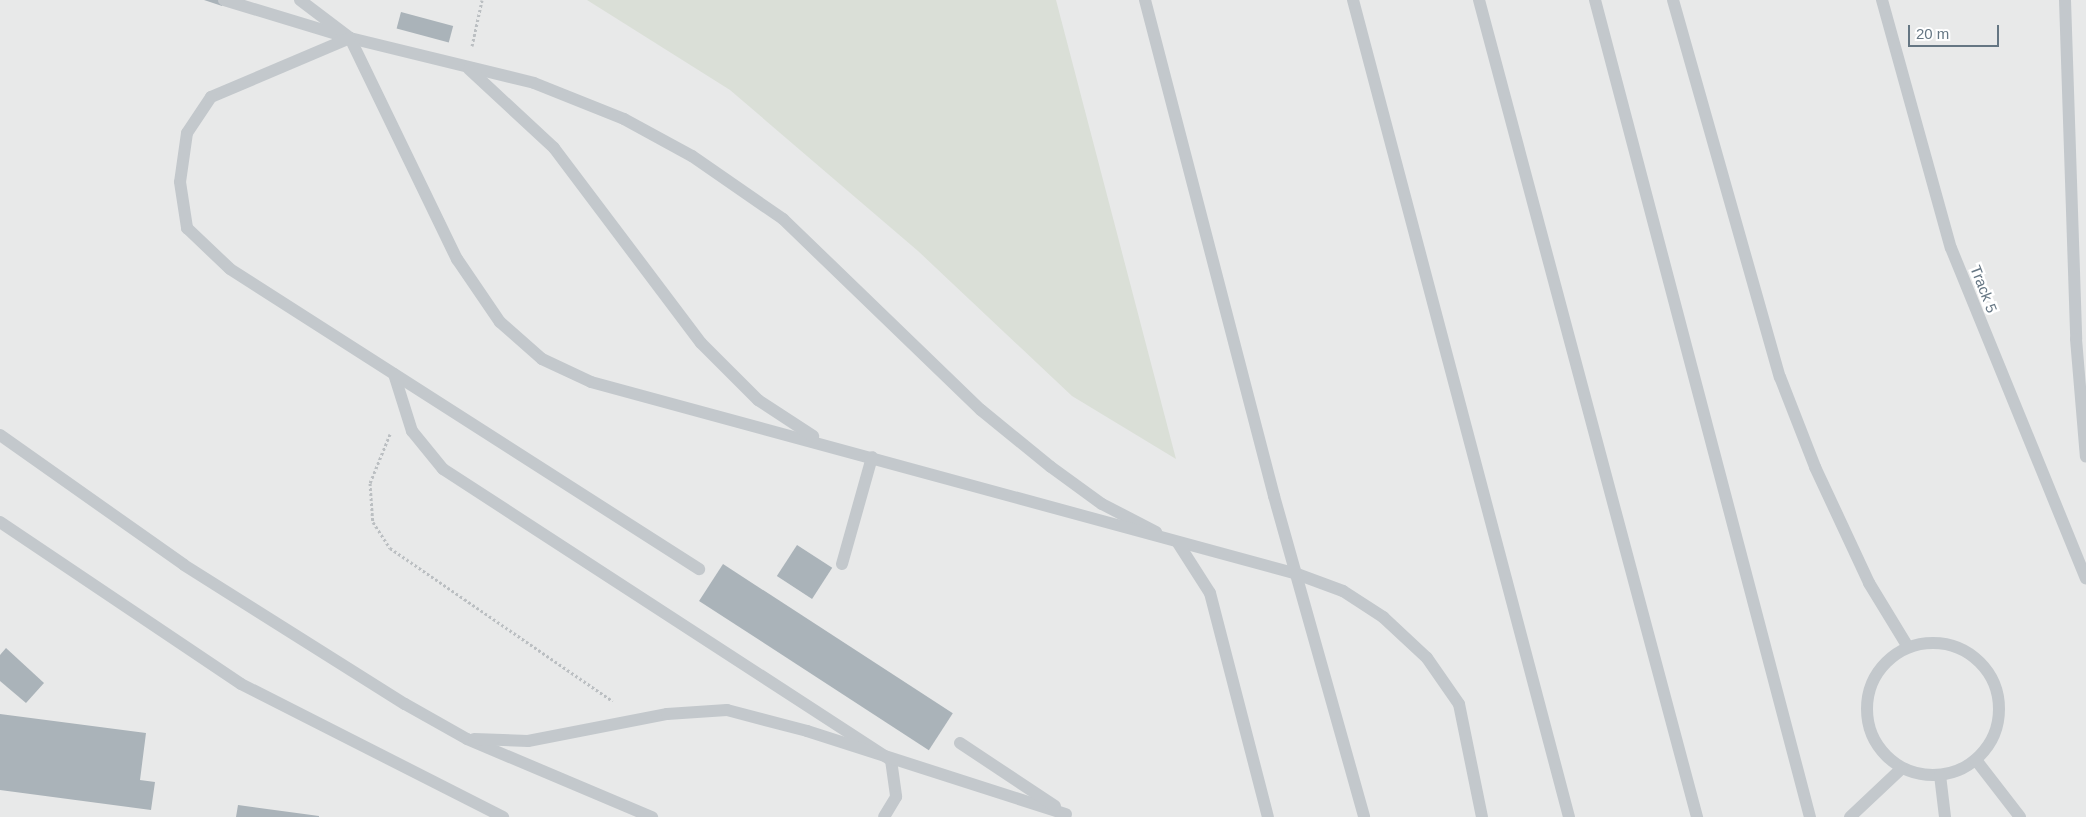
<!DOCTYPE html>
<style>
body{margin:0}
#map{position:relative;width:2086px;height:817px;overflow:hidden;background:#fafaf8;font-family:Arial,sans-serif}
div>[style]{position:absolute}
[style*='--x']{left:calc(var(--x)*1px);top:calc(var(--y)*1px);width:calc(var(--w)*1px);rotate:calc(var(--a)*1deg)}
.built>*{inset:0;background:#e8e9e9;transform-origin:0 0}
.green>*{inset:0;background:#dadfd7}
.building>*{inset:0;background:#aab3b9;transform-origin:0 0}
.path>*{height:3px;margin-top:-1.5px;transform-origin:0;background:repeating-linear-gradient(90deg,#bbbfc2 0 2.5px,transparent 0 5px)}
.service>*{height:12px;margin:-6px;padding:0 6px;transform-origin:6px;border-radius:6px;background:#c3c8cc}
.service>.ring{margin:-6px;padding:0;box-sizing:content-box;background:none;border:12px solid #c3c8cc;border-radius:50%}
span{translate:-50% -50%;white-space:nowrap;text-align:center;line-height:1.15;-webkit-text-stroke:5px #fff;paint-order:stroke}
.street-label{font-size:15px;color:#657683}
.scale{position:absolute;left:1908px;top:25px;width:91px;height:22px;box-sizing:border-box;border:2px solid #657683;border-top:0;padding-left:6px;font-size:15px;line-height:18px;white-space:nowrap;color:#657683;-webkit-text-stroke:4px #fff;paint-order:stroke}
</style>
<div id="map">
<div class="built">
<i style="left:0;top:0;width:2086px;height:817px"></i>
</div>
<div class="green">
<i style="clip-path:polygon(587px 0,1056px 0,1176px 459px,1072px 396px,918px 251px,730px 90px)"></i>
</div>
<div class="building">
<i style="clip-path:polygon(204px 0,224px 0,222px 6px)"></i>
<i style="left:401px;top:12px;width:54px;height:17px;rotate:15deg"></i>
<i style="left:797px;top:545px;width:42px;height:37px;rotate:33deg"></i>
<i style="left:723px;top:564px;width:274px;height:44px;rotate:33deg"></i>
<i style="clip-path:polygon(6px 648px,44px 683px,26px 703px,0 681px,0 655px)"></i>
<i style="clip-path:polygon(0 714px,146px 733px,140px 780px,155px 782px,151px 810px,0 790px)"></i>
<i style="clip-path:polygon(238px 805px,319px 816px,319px 817px,236px 817px)"></i>
</div>
<div class="path">
<i style="--x:472;--y:46;--w:47;--a:-77.7"></i>
<i style="--x:390;--y:434;--w:53;--a:112.2"></i>
<i style="--x:370;--y:483;--w:39;--a:86"></i>
<i style="--x:373;--y:522;--w:31;--a:57"></i>
<i style="--x:390;--y:548;--w:270;--a:34.5"></i>
</div>
<div class="service">
<i style="--x:224;--y:0;--w:132;--a:16.8"></i>
<i style="--x:350;--y:38;--w:189;--a:13.7"></i>
<i style="--x:534;--y:83;--w:97;--a:21.8"></i>
<i style="--x:624;--y:119;--w:77;--a:28.6"></i>
<i style="--x:692;--y:156;--w:111;--a:34.7"></i>
<i style="--x:783;--y:219;--w:275;--a:44"></i>
<i style="--x:981;--y:410;--w:90;--a:39.2"></i>
<i style="--x:1051;--y:467;--w:63;--a:36"></i>
<i style="--x:1102;--y:504;--w:61;--a:27.4"></i>
<i style="--x:300;--y:0;--w:63;--a:37.2"></i>
<i style="--x:350;--y:38;--w:246;--a:64.2"></i>
<i style="--x:457;--y:259;--w:76;--a:55.7"></i>
<i style="--x:500;--y:322;--w:56;--a:41.4"></i>
<i style="--x:542;--y:359;--w:54;--a:25.1"></i>
<i style="--x:591;--y:382;--w:732;--a:15.21"></i>
<i style="--x:1297;--y:574;--w:49;--a:20.3"></i>
<i style="--x:1343;--y:591;--w:48;--a:33"></i>
<i style="--x:1383;--y:617;--w:60;--a:43"></i>
<i style="--x:1427;--y:658;--w:56;--a:55.2"></i>
<i style="--x:1459;--y:704;--w:115;--a:78.5"></i>
<i style="--x:1145;--y:0;--w:513;--a:75.42"></i>
<i style="--x:1274;--y:496;--w:333;--a:74.3"></i>
<i style="--x:1353;--y:0;--w:845;--a:75.19"></i>
<i style="--x:1479;--y:0;--w:846;--a:75.06"></i>
<i style="--x:1595;--y:0;--w:845;--a:75.26"></i>
<i style="--x:1673;--y:0;--w:392;--a:74.2"></i>
<i style="--x:1780;--y:377;--w:97;--a:68.7"></i>
<i style="--x:1815;--y:467;--w:128;--a:65"></i>
<i style="--x:1869;--y:583;--w:75;--a:58.6"></i>
<i style="--x:1882;--y:0;--w:257;--a:74.5"></i>
<i style="--x:1951;--y:248;--w:357;--a:67.8"></i>
<i style="--x:2065;--y:0;--w:339;--a:88.1"></i>
<i style="--x:2076;--y:339;--w:118;--a:85.2"></i>
<i style="--x:350;--y:38;--w:151;--a:157"></i>
<i style="--x:211;--y:97;--w:43;--a:123.7"></i>
<i style="--x:187;--y:133;--w:49;--a:98.1"></i>
<i style="--x:180;--y:182;--w:47;--a:81.3"></i>
<i style="--x:187;--y:228;--w:59;--a:43.6"></i>
<i style="--x:230;--y:269;--w:557;--a:32.61"></i>
<i style="--x:469;--y:69;--w:116;--a:42.9"></i>
<i style="--x:554;--y:148;--w:244;--a:53"></i>
<i style="--x:701;--y:343;--w:81;--a:45"></i>
<i style="--x:758;--y:400;--w:66;--a:33.2"></i>
<i style="--x:394;--y:374;--w:60;--a:72.5"></i>
<i style="--x:412;--y:431;--w:49;--a:50.8"></i>
<i style="--x:443;--y:469;--w:534;--a:33.01"></i>
<i style="--x:891;--y:760;--w:37;--a:82"></i>
<i style="--x:896;--y:797;--w:23;--a:121"></i>
<i style="--x:0;--y:435;--w:225;--a:35.2"></i>
<i style="--x:184;--y:565;--w:261;--a:32.2"></i>
<i style="--x:405;--y:704;--w:71;--a:29.4"></i>
<i style="--x:467;--y:739;--w:201;--a:22.9"></i>
<i style="--x:0;--y:522;--w:290;--a:33.9"></i>
<i style="--x:241;--y:684;--w:294;--a:26.9"></i>
<i style="--x:1178;--y:543;--w:59;--a:57.4"></i>
<i style="--x:1210;--y:593;--w:231;--a:75.5"></i>
<i style="--x:842;--y:564;--w:111;--a:-74.3"></i>
<i class="ring" style="left:1867px;top:643px;width:120px;height:120px"></i>
<i style="--x:474;--y:739;--w:54;--a:2.1"></i>
<i style="--x:528;--y:741;--w:142;--a:-11"></i>
<i style="--x:667;--y:714;--w:60;--a:-3.8"></i>
<i style="--x:727;--y:710;--w:83;--a:14.7"></i>
<i style="--x:807;--y:731;--w:272;--a:17.8"></i>
<i style="--x:960;--y:743;--w:114;--a:33.6"></i>
<i style="--x:1976;--y:760;--w:72;--a:52.3"></i>
<i style="--x:1940;--y:775;--w:42;--a:83.2"></i>
<i style="--x:1850;--y:817;--w:71;--a:-43.3"></i>
</div>
<div class="street-label">
<span style="left:1984px;top:289px;rotate:69deg">Track 5</span>
</div>
<div class="scale">20 m</div>
</div>
